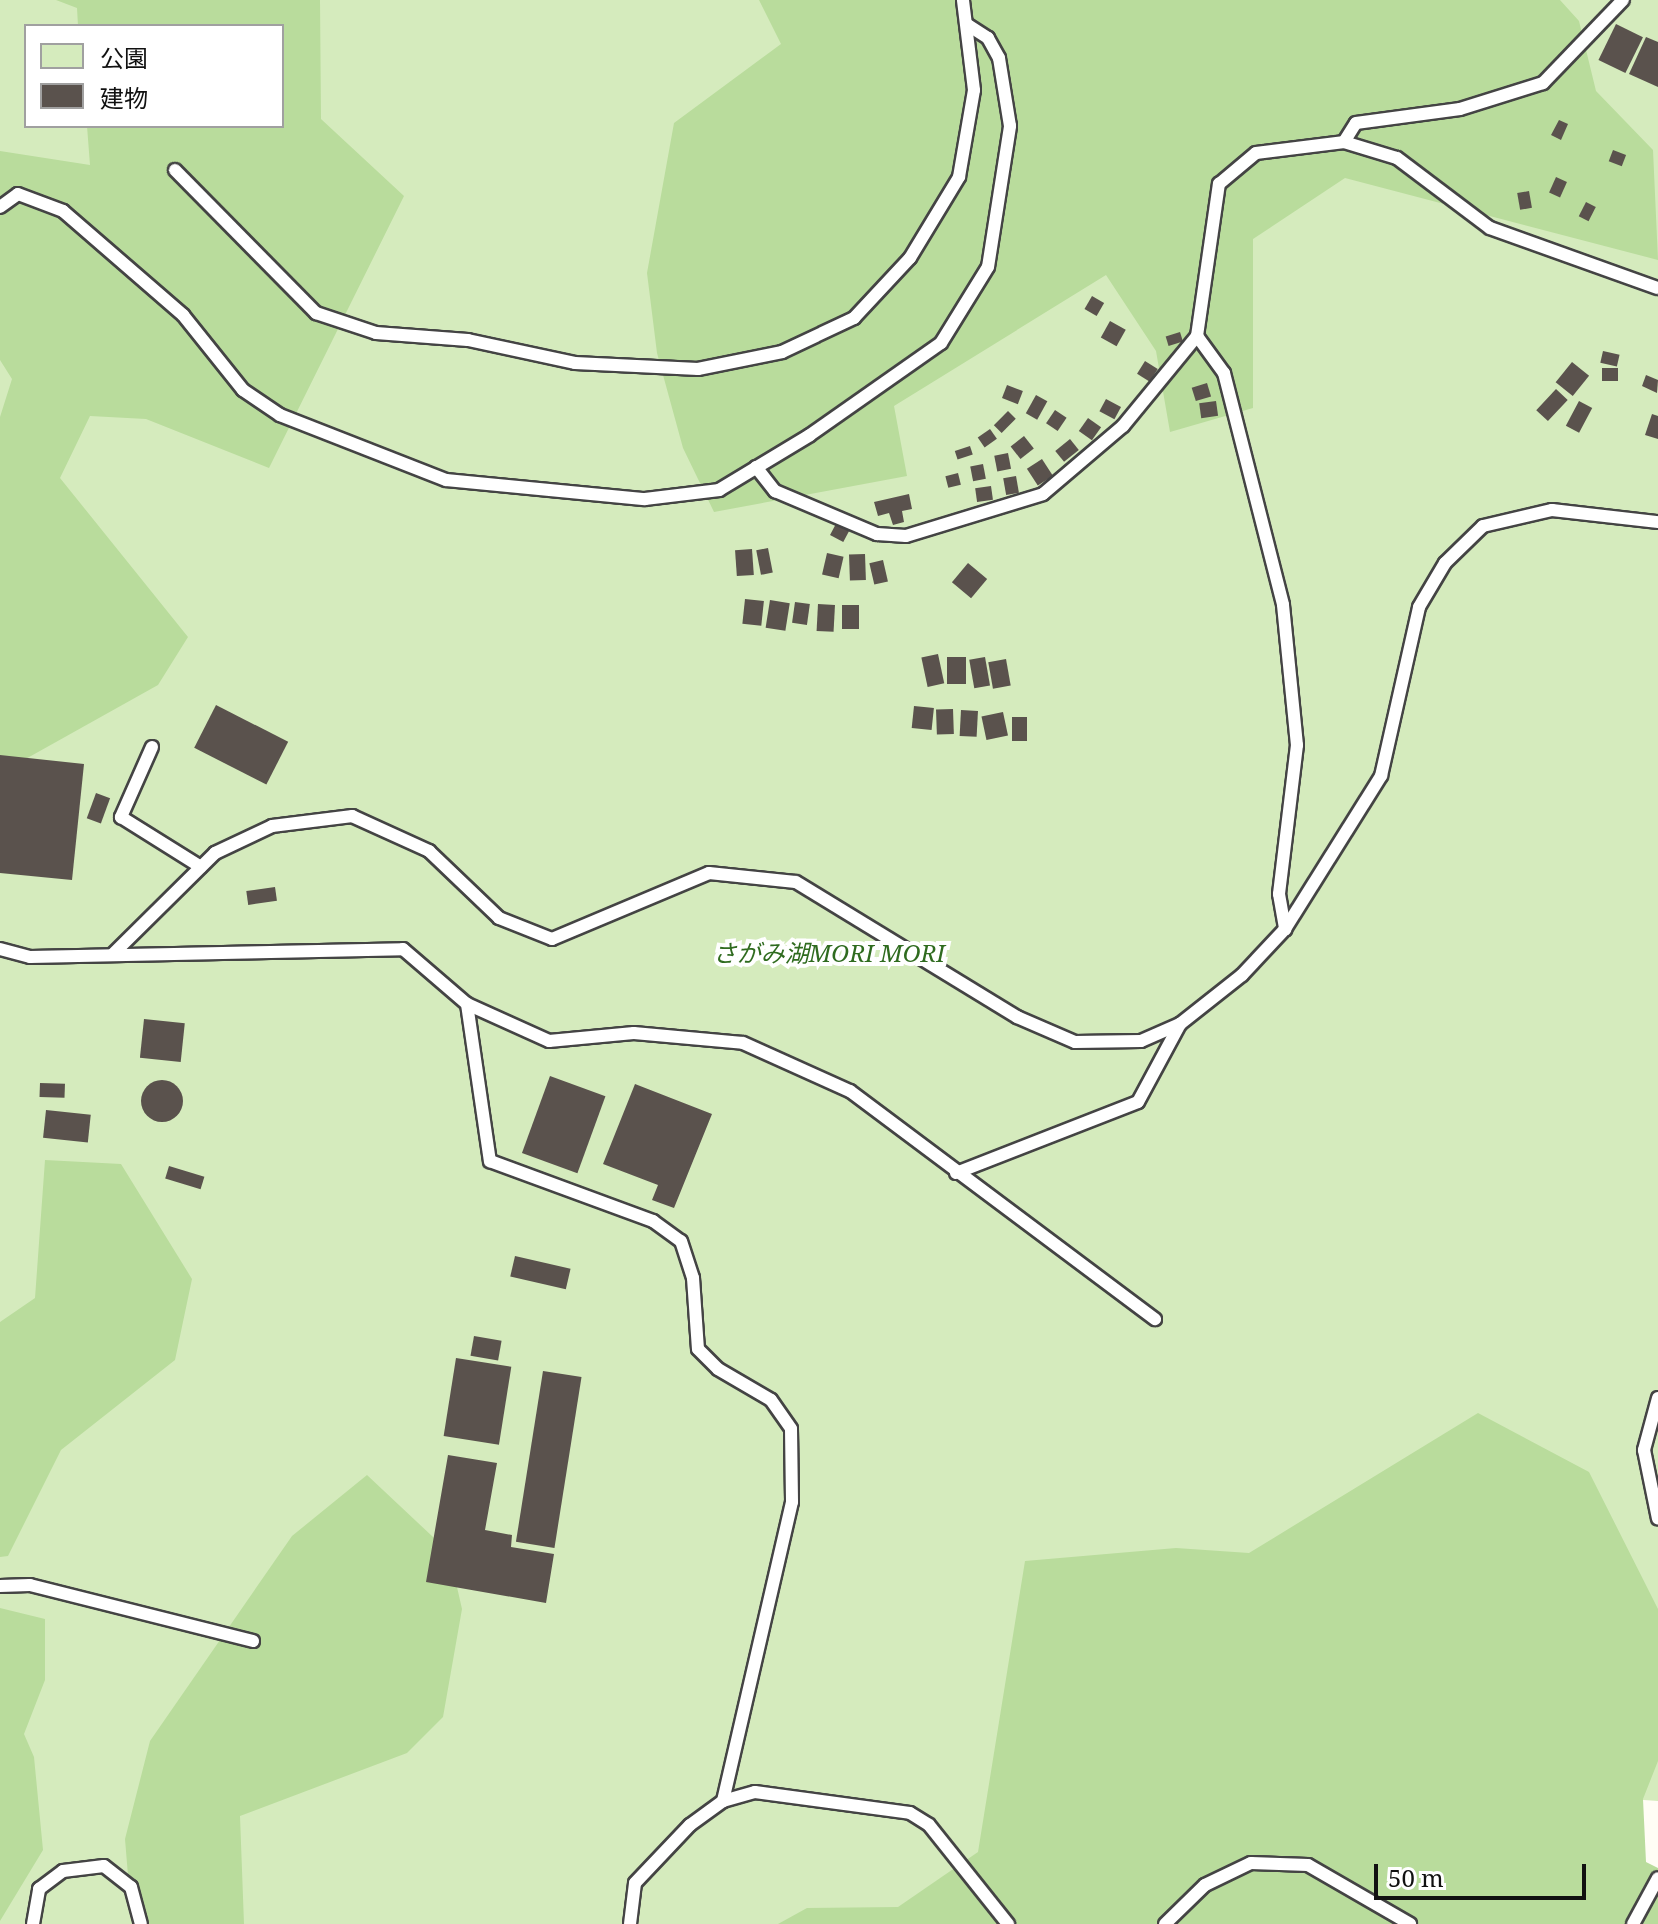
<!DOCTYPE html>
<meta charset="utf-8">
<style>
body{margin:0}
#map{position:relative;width:1658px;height:1924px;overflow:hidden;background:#fffdf5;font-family:"Noto Serif","Noto Sans JP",serif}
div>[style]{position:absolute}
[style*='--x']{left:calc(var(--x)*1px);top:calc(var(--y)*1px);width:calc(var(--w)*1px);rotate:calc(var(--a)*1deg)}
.green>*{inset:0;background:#d5ebbd}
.forest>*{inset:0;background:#b9dc9c}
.building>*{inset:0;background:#5a524d;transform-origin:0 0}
.round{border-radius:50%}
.roads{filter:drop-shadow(2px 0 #444) drop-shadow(-2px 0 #444) drop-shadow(0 2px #444) drop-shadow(0 -2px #444)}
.lane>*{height:12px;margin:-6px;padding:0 6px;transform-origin:6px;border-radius:6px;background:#fff}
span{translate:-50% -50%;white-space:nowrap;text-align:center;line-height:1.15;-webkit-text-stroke:8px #fff;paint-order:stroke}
.park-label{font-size:24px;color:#2f6b1f;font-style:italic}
.legend{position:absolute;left:24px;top:24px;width:260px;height:104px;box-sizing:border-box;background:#fff;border:2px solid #a0a0a0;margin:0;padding:10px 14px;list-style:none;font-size:24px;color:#111}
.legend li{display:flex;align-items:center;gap:16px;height:40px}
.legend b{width:40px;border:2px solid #a0a0a0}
.scale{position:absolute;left:1374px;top:1864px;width:212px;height:36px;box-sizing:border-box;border:4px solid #111;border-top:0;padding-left:10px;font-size:24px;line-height:28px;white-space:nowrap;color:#111;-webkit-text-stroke:6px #fff;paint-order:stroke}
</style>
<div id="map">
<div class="green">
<i style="clip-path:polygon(evenodd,0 0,1658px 0,1658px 1801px,1350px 1780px,1194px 1924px,0 1924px,0 0,26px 26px,282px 26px,282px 126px,26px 126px,26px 26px)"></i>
</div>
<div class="forest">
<i style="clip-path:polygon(56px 0,320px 0,321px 119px,404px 196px,269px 468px,146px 419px,90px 416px,60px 478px,188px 637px,158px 685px,22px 761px,0 767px,0 417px,12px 379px,0 360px,0 151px,90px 165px,87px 126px,282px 126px,282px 26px,78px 26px,77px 8px)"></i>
<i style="clip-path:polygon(759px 0,1560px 0,1579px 21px,1596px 91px,1653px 150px,1658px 260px,1345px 178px,1253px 239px,1253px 408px,1170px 432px,1156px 351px,1106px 275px,894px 406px,907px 476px,714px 512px,683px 448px,657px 353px,647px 273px,674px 123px,781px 44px)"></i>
<i style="clip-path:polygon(45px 1160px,121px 1164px,192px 1279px,175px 1360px,61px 1450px,8px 1556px,0 1557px,0 1322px,35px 1298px)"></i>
<i style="clip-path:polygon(1478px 1413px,1589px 1472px,1658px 1609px,1658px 1761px,1643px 1799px,1646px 1862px,1658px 1868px,1658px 1924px,778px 1924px,807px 1908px,898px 1907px,978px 1852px,1025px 1561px,1176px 1548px,1249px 1553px)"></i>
<i style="clip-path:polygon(367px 1475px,449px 1552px,462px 1609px,443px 1717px,407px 1753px,240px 1816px,244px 1924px,132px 1924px,125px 1839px,150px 1741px,292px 1536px)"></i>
<i style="clip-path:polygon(0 1608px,45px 1619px,45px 1680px,24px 1734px,34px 1757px,43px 1850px,0 1921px)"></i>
</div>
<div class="building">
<i style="left:1616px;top:24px;width:30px;height:40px;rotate:26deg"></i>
<i style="clip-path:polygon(1646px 37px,1658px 42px,1658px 87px,1629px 74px)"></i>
<i style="clip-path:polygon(1559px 120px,1568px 124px,1561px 140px,1551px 135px)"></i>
<i style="left:1613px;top:150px;width:14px;height:12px;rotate:21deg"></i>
<i style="left:1556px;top:177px;width:12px;height:17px;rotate:24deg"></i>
<i style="left:1529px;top:191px;width:17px;height:12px;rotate:80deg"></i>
<i style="left:1586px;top:202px;width:11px;height:16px;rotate:27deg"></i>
<i style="left:1092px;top:296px;width:14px;height:15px;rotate:30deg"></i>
<i style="left:1110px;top:321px;width:18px;height:19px;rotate:29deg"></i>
<i style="left:1180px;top:332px;width:10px;height:15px;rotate:73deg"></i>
<i style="left:1603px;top:351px;width:17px;height:12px;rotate:13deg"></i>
<i style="left:1145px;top:361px;width:15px;height:15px;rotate:32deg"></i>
<i style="left:1572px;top:362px;width:22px;height:26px;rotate:39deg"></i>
<i style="left:1602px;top:368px;width:16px;height:13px"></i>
<i style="clip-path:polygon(1646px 375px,1658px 380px,1657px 393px,1642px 386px)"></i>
<i style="left:1207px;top:383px;width:14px;height:16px;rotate:73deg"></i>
<i style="left:1007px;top:385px;width:17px;height:14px;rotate:21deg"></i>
<i style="left:1556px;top:389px;width:16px;height:29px;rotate:43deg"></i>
<i style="left:1036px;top:395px;width:13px;height:21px;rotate:29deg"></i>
<i style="left:1106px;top:399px;width:17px;height:14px;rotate:28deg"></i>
<i style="left:1216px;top:401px;width:15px;height:17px;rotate:82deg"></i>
<i style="left:1579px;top:401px;width:15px;height:28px;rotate:28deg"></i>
<i style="left:1055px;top:410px;width:14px;height:16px;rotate:34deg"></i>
<i style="left:1008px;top:411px;width:11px;height:20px;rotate:45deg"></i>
<i style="clip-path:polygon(1652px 414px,1658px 416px,1658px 439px,1645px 435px)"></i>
<i style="left:1088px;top:418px;width:16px;height:16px;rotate:35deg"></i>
<i style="left:990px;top:429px;width:12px;height:15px;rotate:55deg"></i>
<i style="left:1024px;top:436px;width:16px;height:17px;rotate:52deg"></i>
<i style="left:1070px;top:439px;width:14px;height:19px;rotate:51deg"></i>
<i style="left:970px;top:446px;width:9px;height:16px;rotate:72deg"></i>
<i style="left:1008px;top:453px;width:16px;height:14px;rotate:79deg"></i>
<i style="left:1042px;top:459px;width:20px;height:18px;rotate:57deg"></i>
<i style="left:983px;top:464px;width:15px;height:13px;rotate:79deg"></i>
<i style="left:958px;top:473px;width:12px;height:13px;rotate:76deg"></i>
<i style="left:1016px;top:476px;width:17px;height:13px;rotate:80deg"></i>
<i style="left:991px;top:486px;width:14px;height:16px;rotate:82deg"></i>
<i style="clip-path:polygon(909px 494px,912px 509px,902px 511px,904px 522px,893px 525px,889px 513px,878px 516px,874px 502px)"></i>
<i style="left:838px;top:520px;width:15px;height:17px;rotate:28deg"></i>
<i style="left:768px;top:548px;width:25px;height:12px;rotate:79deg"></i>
<i style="left:752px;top:549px;width:26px;height:17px;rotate:86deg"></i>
<i style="left:827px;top:553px;width:17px;height:22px;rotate:13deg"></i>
<i style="left:865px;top:554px;width:26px;height:16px;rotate:88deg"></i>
<i style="left:883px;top:560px;width:22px;height:14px;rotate:77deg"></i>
<i style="left:968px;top:563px;width:25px;height:25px;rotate:40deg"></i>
<i style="left:745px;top:599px;width:19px;height:25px;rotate:6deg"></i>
<i style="left:770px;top:600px;width:20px;height:28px;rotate:9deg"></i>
<i style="left:795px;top:602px;width:15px;height:21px;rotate:8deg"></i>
<i style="left:818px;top:604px;width:17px;height:27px;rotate:3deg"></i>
<i style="left:842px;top:605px;width:17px;height:24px"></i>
<i style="left:938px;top:654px;width:30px;height:17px;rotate:78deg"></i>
<i style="left:947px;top:657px;width:19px;height:27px"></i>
<i style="left:985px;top:657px;width:29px;height:16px;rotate:80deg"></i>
<i style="left:1006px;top:659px;width:27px;height:18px;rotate:80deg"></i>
<i style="left:216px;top:705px;width:81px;height:48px;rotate:27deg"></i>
<i style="left:914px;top:706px;width:20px;height:22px;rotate:6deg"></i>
<i style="left:953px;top:709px;width:25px;height:17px;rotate:88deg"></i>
<i style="left:961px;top:710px;width:17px;height:26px;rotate:3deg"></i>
<i style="left:1003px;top:712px;width:24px;height:22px;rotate:78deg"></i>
<i style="left:1012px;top:717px;width:15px;height:24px"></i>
<i style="clip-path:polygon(0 755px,84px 764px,72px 880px,0 873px)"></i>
<i style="left:96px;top:793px;width:15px;height:27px;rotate:20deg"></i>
<i style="left:275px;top:887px;width:14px;height:29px;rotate:82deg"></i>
<i style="left:144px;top:1019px;width:41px;height:39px;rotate:6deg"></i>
<i style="left:550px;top:1076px;width:59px;height:82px;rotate:20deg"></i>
<i class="round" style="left:141px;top:1080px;width:42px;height:42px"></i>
<i style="left:40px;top:1083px;width:25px;height:14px;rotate:2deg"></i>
<i style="clip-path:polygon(635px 1084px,712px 1114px,674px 1208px,652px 1200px,658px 1185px,603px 1164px)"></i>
<i style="left:46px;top:1110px;width:45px;height:28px;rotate:6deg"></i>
<i style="left:169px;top:1166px;width:37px;height:13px;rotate:17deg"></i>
<i style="left:515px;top:1256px;width:57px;height:21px;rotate:13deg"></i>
<i style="left:474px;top:1336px;width:28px;height:20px;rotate:10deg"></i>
<i style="left:456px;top:1358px;width:56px;height:79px;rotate:9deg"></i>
<i style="left:543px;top:1371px;width:39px;height:173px;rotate:9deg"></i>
<i style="clip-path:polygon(448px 1455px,497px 1463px,485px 1530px,512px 1535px,511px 1547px,554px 1554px,546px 1603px,426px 1582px)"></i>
</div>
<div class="roads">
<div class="lane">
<i style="--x:1344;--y:142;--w:22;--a:-58"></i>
<i style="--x:1356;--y:123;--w:105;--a:-7.7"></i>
<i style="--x:1460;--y:109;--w:87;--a:-17.4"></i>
<i style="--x:1543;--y:83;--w:115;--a:-46.1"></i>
<i style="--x:175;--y:170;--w:201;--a:45.4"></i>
<i style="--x:316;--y:313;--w:63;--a:18.4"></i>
<i style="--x:376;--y:333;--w:92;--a:4.4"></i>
<i style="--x:468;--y:340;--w:109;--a:12.1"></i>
<i style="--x:575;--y:363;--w:123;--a:2.8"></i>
<i style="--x:698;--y:369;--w:86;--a:-11.4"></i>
<i style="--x:782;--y:352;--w:80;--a:-25.3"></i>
<i style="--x:854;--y:318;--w:82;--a:-47"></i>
<i style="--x:910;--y:258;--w:95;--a:-58.8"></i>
<i style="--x:959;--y:177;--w:88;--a:-80.2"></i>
<i style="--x:974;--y:90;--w:91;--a:-97"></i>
<i style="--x:0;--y:207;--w:22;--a:-36"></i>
<i style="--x:18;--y:194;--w:48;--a:20.7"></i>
<i style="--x:63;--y:211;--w:159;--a:40.9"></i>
<i style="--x:183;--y:315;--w:96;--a:51.3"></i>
<i style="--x:243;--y:390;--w:45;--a:34"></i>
<i style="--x:280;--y:415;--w:178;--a:21.4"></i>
<i style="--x:446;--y:480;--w:200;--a:5.5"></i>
<i style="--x:645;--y:499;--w:75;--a:-6.9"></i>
<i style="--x:719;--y:490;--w:106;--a:-31.1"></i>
<i style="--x:810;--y:435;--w:160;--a:-35.1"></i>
<i style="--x:941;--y:343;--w:89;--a:-58.3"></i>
<i style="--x:988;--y:267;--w:143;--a:-81.1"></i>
<i style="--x:1010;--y:126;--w:69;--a:-99.2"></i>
<i style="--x:999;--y:58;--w:23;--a:-119"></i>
<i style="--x:988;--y:38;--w:24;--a:-147"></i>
<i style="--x:1197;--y:336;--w:46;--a:53.9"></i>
<i style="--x:1224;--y:373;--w:239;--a:75.7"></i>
<i style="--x:1283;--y:605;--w:141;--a:84.3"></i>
<i style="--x:1297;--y:745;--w:150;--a:96.9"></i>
<i style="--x:1279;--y:894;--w:36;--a:80"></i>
<i style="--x:756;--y:467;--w:31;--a:52"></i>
<i style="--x:775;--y:491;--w:111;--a:22.9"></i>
<i style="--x:877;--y:534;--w:29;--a:4"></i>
<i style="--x:906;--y:536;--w:143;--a:-17"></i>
<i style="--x:1043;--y:494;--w:105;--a:-40.4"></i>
<i style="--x:1123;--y:426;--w:117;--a:-50.6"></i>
<i style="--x:1197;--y:336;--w:154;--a:-81.8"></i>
<i style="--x:1219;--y:184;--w:48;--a:-40"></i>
<i style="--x:1256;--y:153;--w:89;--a:-7.1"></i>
<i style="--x:1344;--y:142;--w:55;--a:16.8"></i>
<i style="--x:1397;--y:158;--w:116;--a:37"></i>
<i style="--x:1490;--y:228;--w:178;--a:19.7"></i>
<i style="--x:152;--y:747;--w:77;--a:113.9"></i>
<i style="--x:121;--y:817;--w:94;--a:32"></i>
<i style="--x:0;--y:949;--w:31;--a:15"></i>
<i style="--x:30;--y:957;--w:373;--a:-1.2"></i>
<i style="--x:403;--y:949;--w:84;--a:40.7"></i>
<i style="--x:467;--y:1004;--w:90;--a:24.3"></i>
<i style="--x:549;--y:1041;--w:85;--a:-5.4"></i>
<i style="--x:634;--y:1033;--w:109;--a:5.2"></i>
<i style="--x:743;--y:1043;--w:117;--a:24.2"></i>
<i style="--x:850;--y:1091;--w:381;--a:36.8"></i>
<i style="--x:113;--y:954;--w:144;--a:-44.7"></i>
<i style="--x:215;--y:853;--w:63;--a:-25.3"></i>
<i style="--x:272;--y:826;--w:81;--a:-7.1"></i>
<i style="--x:352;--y:816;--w:85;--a:24.4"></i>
<i style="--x:429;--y:851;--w:97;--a:43.7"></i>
<i style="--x:499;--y:918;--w:57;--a:21.6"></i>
<i style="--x:552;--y:939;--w:170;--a:-22.8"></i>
<i style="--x:709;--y:873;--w:87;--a:5.9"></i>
<i style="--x:796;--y:882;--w:259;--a:31.4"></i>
<i style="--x:1017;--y:1017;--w:63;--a:23.3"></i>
<i style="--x:1075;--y:1042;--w:66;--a:-0.9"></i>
<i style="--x:1141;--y:1041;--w:43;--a:-23.6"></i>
<i style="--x:1180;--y:1024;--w:79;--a:-38.3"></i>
<i style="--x:1242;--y:975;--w:63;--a:-46.9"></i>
<i style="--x:1285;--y:929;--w:181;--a:-57.9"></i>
<i style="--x:1381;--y:776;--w:173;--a:-77.3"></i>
<i style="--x:1419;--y:607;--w:51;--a:-59.4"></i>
<i style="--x:1445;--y:563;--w:53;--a:-44.2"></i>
<i style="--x:1483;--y:526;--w:71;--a:-13.1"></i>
<i style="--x:1552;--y:510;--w:107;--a:6.5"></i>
<i style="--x:467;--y:1004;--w:159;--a:81.7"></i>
<i style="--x:490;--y:1161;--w:174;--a:20.2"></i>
<i style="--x:653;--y:1221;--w:34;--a:36"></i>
<i style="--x:681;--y:1241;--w:39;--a:72"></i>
<i style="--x:693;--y:1278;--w:71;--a:86"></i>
<i style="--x:698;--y:1349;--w:28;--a:45"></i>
<i style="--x:718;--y:1369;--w:61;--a:30.3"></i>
<i style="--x:771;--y:1400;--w:35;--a:55"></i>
<i style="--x:791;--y:1429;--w:73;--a:89.2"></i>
<i style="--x:792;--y:1502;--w:307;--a:103"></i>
<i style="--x:956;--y:1173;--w:195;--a:-21.3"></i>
<i style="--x:1138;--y:1102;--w:89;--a:-61.7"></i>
<i style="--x:1658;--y:1398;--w:54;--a:105.1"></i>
<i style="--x:1644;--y:1450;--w:70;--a:78.5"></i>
<i style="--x:0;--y:1586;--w:30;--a:-2"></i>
<i style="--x:30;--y:1585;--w:230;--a:14.1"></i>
<i style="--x:33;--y:1924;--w:36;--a:-80"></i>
<i style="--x:39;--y:1889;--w:30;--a:-37"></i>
<i style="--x:63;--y:1871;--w:41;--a:-7"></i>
<i style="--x:104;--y:1866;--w:34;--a:38"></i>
<i style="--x:131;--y:1887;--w:38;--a:75"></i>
<i style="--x:630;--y:1924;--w:41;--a:-83"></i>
<i style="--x:635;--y:1883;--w:80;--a:-46.5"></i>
<i style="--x:690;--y:1825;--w:41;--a:-36"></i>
<i style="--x:723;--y:1801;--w:33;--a:-16"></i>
<i style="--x:755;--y:1792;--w:156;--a:7.7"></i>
<i style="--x:910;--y:1813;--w:22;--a:32"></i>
<i style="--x:929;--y:1825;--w:127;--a:51.4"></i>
<i style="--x:1165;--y:1924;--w:56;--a:-44.3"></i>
<i style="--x:1205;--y:1885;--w:51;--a:-25.6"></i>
<i style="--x:1251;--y:1863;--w:57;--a:2"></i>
<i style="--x:1308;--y:1865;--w:118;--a:30"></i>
<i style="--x:1633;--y:1924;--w:52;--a:-61.5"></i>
</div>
</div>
<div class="park-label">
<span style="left:829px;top:953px">さがみ湖MORI MORI</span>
</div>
<ul class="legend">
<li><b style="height:22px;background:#d5ebbd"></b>公園</li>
<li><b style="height:22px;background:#5a524d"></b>建物</li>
</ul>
<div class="scale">50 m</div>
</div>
